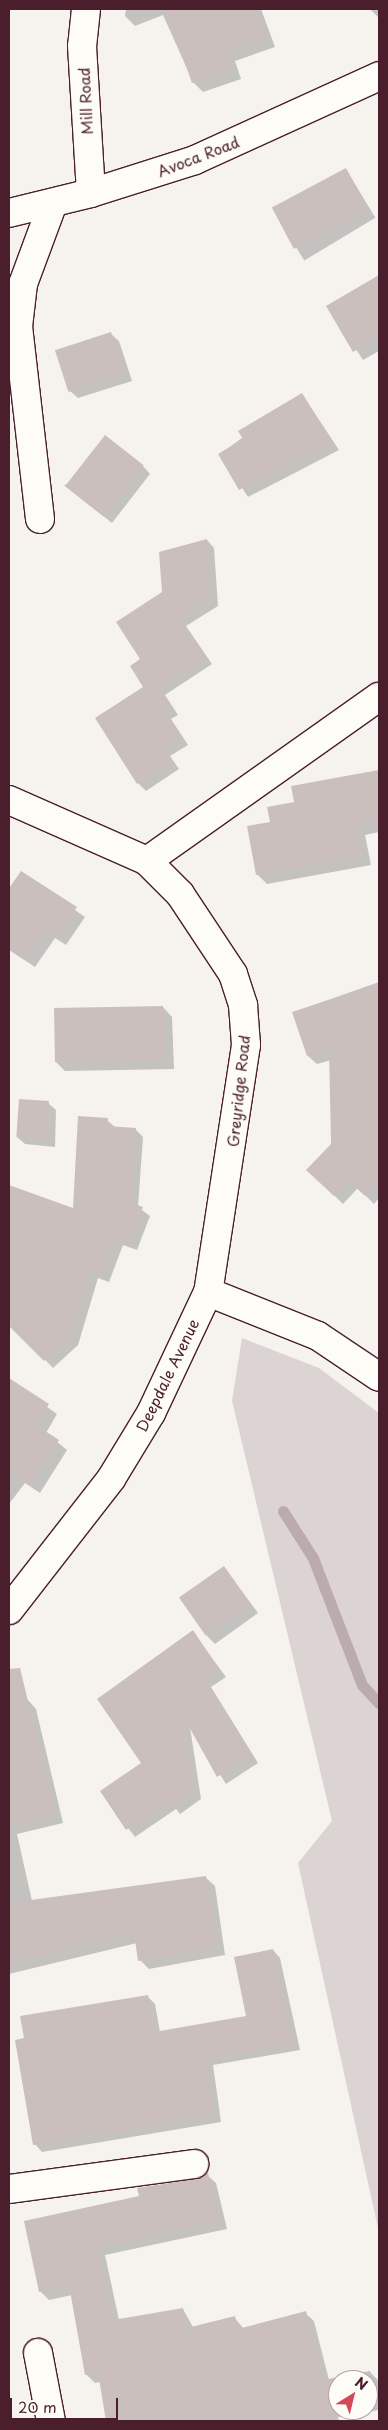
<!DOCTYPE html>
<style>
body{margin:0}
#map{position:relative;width:388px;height:2430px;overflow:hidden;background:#f6f3ef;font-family:"Playpen Sans",sans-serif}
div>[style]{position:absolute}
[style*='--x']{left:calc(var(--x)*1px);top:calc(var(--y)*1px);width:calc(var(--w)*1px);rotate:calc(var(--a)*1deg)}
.green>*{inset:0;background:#dcd4d2}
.shadow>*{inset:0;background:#0003;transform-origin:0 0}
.stream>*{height:11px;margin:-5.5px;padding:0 5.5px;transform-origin:5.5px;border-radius:5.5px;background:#bbabac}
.building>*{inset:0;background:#cbbfbe;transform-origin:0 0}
.roads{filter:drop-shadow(1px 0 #4a1f2b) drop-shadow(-1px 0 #4a1f2b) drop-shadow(0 1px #4a1f2b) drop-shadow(0 -1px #4a1f2b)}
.minor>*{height:28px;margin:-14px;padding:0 14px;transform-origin:14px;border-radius:14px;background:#fdfcf7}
span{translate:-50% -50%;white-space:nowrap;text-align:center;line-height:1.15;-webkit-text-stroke:4.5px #fdfcf7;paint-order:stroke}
.street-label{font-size:15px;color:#4a1f2b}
.frame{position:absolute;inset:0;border:10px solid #4a1f2b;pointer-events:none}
.north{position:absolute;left:328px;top:2370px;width:50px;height:50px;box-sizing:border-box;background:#fdfcf7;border:1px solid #b5a4a5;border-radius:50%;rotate:36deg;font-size:14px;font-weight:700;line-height:20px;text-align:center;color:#4a1f2b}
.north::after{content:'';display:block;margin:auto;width:18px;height:22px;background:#d1495b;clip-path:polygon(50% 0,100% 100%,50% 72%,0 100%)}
.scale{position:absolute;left:10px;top:2398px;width:108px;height:22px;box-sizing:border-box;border:2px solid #4a1f2b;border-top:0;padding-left:6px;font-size:15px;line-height:18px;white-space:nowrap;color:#4a1f2b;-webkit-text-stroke:4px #fdfcf7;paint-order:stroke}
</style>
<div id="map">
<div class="green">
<i style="clip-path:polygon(242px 1338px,319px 1368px,379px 1413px,379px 2233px,298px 1863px,332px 1821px,232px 1401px)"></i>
</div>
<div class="shadow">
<i style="clip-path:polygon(126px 9px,261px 9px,275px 47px,235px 61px,241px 79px,203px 92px,193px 82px,163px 15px,135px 26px,125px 16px)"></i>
<i style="clip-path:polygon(370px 9px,379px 9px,379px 17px,378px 17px)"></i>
<i style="left:346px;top:169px;width:57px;height:83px;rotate:59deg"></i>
<i style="clip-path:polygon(379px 276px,379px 351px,363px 360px,328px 306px)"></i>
<i style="clip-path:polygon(111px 334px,119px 341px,132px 381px,78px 398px,70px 391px)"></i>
<i style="clip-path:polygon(302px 394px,339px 450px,248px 497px,220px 454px)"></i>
<i style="clip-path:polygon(143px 466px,150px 474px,112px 523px,64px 485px)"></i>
<i style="clip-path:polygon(207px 540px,214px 548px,218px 606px,186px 626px,212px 664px,165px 695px,178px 715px,171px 719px,188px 745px,170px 756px,179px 769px,146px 791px,138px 783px,145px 687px,142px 659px,163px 592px)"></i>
<i style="clip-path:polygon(379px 772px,379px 832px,365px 835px,371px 865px,267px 884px,257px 874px,271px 823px,296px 803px,293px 787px)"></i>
<i style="clip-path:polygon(21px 872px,85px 917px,66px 945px,55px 938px,35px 967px,9px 950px,9px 888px)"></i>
<i style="clip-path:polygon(379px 982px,379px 1198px,374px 1204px,358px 1188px,343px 1204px,308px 1170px,332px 1144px,331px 1060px,317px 1064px,308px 1056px,294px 1012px)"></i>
<i style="clip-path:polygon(163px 1007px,172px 1017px,174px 1069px,65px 1071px,55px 1061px)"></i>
<i style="clip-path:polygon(48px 1103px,56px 1110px,55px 1147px,25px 1144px,17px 1137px)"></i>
<i style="clip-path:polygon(107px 1120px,116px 1128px,135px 1129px,143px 1137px,138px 1207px,150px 1216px,137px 1250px,123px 1245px,109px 1282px,98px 1278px,78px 1345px,53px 1368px,9px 1323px,13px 1301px,9px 1299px,9px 1263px,17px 1243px,9px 1240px,9px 1186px,74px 1210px)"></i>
<i style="clip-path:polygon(12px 1382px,57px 1414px,46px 1433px,67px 1450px,40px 1493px,25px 1483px,9px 1504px)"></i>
<i style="clip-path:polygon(224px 1567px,258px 1613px,215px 1644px,207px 1636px)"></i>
<i style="clip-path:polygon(192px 1631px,226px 1677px,211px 1687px,258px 1763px,226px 1784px,190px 1727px,201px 1799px,180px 1814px,176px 1809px,135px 1837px,101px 1792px,143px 1763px)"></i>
<i style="clip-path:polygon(27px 1699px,36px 1709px,63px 1823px,17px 1834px,32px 1901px,205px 1877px,215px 1886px,225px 1955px,149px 1969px,140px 1960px,137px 1943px,9px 1974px,9px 1703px)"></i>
<i style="clip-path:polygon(273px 1950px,280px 1958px,300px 2050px,213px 2065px,221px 2122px,42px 2152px,35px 2144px,147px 1996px,155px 2004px,160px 2032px,248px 2017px)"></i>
<i style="clip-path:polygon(evenodd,207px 2175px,216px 2183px,227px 2229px,105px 2255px,119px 2320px,183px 2309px,193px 2327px,234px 2317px,244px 2329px,305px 2313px,314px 2321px,329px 2380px,370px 2372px,379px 2381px,379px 2410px,338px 2417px,339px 2421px,108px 2421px,101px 2382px,95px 2383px,86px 2374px,72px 2295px,49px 2300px,40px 2291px,141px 2197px,207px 2175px,338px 2380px,368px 2380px,368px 2410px,338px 2410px,338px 2380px)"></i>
</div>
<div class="stream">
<i style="--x:283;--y:1511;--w:56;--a:57.4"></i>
<i style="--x:313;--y:1558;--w:136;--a:68.9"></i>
<i style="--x:362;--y:1685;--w:25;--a:47"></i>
</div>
<div class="building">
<i style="clip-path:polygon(166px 9px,256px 9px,266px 38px,226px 52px,232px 69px,192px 83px)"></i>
<i style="left:346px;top:168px;width:47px;height:84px;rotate:62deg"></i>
<i style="clip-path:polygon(379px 275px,379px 337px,353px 352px,326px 306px)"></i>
<i style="left:111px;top:332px;width:44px;height:59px;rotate:72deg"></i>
<i style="clip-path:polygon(302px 393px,332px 442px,239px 490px,218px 454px,243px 439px,238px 431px)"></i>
<i style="left:105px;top:435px;width:49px;height:65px;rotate:38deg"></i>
<i style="clip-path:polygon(207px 539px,211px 598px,180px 618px,205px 656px,158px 687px,171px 706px,164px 711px,182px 737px,164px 748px,172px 761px,137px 784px,95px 718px,143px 687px,130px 666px,140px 659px,116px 622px,162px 592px,159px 552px)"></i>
<i style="clip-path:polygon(379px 770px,379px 821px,356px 825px,362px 855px,256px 875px,247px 826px,270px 822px,267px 807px,294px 802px,291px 786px)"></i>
<i style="clip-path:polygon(21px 871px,77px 907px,57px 937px,46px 930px,26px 960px,9px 948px,9px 889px)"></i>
<i style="clip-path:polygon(379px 984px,379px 1181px,365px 1196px,349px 1181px,334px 1196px,306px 1170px,331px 1144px,329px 1049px,307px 1056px,292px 1012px)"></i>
<i style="left:163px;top:1006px;width:54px;height:109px;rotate:89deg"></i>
<i style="left:19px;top:1099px;width:30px;height:38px;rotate:4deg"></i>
<i style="clip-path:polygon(78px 1116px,108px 1118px,107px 1126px,136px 1128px,130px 1202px,143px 1207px,130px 1243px,116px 1238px,101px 1275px,90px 1271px,70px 1338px,44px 1361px,9px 1326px,9px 1185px,73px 1208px)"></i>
<i style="clip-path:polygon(9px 1378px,49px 1404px,36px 1425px,59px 1440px,31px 1485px,9px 1471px)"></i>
<i style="left:224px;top:1566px;width:47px;height:55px;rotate:55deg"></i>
<i style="clip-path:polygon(193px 1630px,219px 1669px,205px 1678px,251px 1755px,217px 1777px,183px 1716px,194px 1791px,172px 1807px,168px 1802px,126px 1830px,100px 1791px,141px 1763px,97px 1699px)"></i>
<i style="clip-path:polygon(20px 1668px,55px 1814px,9px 1825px,9px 1669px)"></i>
<i style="clip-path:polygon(206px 1876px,216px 1946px,138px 1961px,134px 1933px,9px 1963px,9px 1903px)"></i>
<i style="clip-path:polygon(273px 1949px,293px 2043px,206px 2058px,214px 2115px,33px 2145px,15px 2040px,24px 2038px,20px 2016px,148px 1995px,154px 2032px,246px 2016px,234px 1957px)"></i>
<i style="clip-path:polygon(208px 2173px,219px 2220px,97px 2247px,113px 2320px,183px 2308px,187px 2328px,235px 2316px,238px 2329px,306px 2311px,323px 2380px,370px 2371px,376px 2401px,368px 2402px,368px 2380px,338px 2380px,338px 2421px,106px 2421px,98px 2373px,85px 2375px,69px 2285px,39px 2292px,24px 2221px,139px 2196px,137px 2188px,196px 2179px)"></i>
</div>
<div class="roads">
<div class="minor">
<i style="--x:86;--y:9;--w:37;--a:96"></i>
<i style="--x:82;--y:46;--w:147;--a:86.5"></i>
<i style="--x:9;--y:213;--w:84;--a:-13.7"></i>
<i style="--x:91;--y:193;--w:109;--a:-17.6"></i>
<i style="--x:195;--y:160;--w:202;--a:-24.5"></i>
<i style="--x:40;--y:519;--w:193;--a:-96.5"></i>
<i style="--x:18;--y:327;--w:43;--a:-83.4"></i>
<i style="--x:23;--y:284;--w:86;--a:-69.7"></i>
<i style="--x:9;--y:800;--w:151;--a:23.8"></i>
<i style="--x:147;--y:861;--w:47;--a:45"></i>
<i style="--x:180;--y:894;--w:96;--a:56.5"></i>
<i style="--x:233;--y:974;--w:33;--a:72"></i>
<i style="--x:243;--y:1005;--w:40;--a:85.7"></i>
<i style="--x:246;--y:1045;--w:250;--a:98.7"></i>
<i style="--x:208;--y:1292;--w:134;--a:115.2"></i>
<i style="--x:151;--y:1413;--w:77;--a:121.2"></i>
<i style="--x:111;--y:1479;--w:166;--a:127.9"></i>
<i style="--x:147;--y:861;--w:284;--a:-35.3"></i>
<i style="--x:208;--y:1292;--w:118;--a:21.8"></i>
<i style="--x:318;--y:1336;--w:73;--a:33.9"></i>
<i style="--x:9;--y:2189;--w:187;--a:-7.7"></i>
<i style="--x:38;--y:2353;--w:69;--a:79.2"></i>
</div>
</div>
<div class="street-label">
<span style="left:85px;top:101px;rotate:-93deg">Mill Road</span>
<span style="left:198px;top:156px;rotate:-21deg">Avoca Road</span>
<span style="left:238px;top:1091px;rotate:-84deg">Greyridge Road</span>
<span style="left:167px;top:1375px;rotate:-64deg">Deepdale Avenue</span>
</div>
<div class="frame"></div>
<div class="north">N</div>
<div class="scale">20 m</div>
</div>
